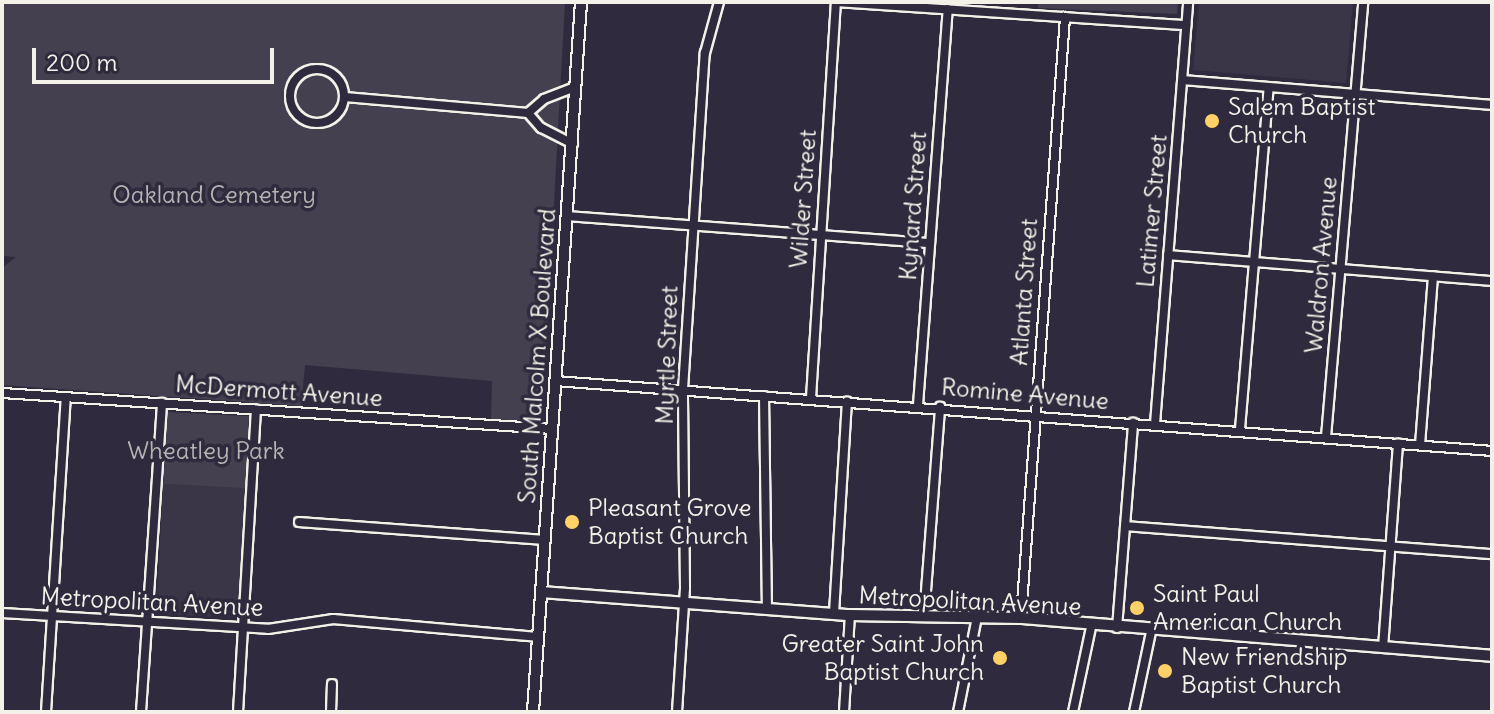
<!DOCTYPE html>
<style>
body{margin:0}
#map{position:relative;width:1494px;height:714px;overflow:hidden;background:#2f2a3d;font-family:Delius,sans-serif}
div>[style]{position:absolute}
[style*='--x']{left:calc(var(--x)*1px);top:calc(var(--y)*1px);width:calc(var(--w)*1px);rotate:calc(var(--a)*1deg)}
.built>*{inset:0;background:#3b3647;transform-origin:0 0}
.green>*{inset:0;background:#454050;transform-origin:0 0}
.roads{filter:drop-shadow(2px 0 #f4f1e8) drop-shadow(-2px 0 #f4f1e8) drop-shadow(0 2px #f4f1e8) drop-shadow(0 -2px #f4f1e8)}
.minor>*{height:8px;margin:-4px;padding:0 4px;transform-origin:4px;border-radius:4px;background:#2f2a3d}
.minor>.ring{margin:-4px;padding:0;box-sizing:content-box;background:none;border:8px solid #2f2a3d;border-radius:50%}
.tertiary>*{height:10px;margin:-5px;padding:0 5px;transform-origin:5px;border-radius:5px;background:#2f2a3d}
.dots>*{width:22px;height:22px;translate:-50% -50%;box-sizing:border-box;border:4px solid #2f2a3d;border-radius:50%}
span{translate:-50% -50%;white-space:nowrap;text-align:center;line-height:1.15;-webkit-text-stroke:7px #2f2a3d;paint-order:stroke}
.poi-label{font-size:24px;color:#f4f1e8}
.left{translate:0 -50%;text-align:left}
.right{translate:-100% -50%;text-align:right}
.park-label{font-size:24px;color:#b7b3b3}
.street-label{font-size:24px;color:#f4f1e8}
.frame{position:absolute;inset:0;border:4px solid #f4f1e8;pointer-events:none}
.scale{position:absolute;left:32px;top:48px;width:242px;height:36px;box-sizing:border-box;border:4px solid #f4f1e8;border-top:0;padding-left:10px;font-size:24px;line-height:28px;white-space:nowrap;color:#f4f1e8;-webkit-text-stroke:6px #2f2a3d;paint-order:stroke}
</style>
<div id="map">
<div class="built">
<i style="clip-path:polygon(1199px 2px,1353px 2px,1346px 83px,1193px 70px)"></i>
<i style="left:163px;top:484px;width:82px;height:130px;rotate:3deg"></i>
</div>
<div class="green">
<i style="clip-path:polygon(2px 2px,565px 2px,542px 422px,491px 419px,492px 381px,305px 365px,301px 406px,2px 385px,2px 268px,16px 257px,2px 256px)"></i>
<i style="clip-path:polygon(1038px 2px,1178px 2px,1177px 14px,1038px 8px)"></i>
<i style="left:167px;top:412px;width:82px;height:72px;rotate:3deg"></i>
</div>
<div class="roads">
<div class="minor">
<i style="--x:836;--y:2;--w:351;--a:3.8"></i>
<i class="ring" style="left:290px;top:69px;width:46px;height:46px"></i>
<i style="--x:1183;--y:80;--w:310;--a:4.6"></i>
<i style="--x:345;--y:97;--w:184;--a:5"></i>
<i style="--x:573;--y:144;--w:36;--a:-153"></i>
<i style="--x:541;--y:128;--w:20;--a:-131"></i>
<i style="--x:528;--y:113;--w:21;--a:-41"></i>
<i style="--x:544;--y:99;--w:34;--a:-21"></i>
<i style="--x:567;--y:216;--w:364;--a:4.3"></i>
<i style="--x:1168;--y:255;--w:325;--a:4.6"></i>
<i style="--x:555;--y:381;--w:940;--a:4.27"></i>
<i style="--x:2;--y:393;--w:551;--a:3.74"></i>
<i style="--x:764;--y:396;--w:212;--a:89.2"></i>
<i style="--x:811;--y:398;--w:397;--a:-86.4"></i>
<i style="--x:918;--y:405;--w:397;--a:-85.7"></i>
<i style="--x:1155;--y:424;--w:423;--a:-85.5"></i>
<i style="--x:1240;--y:429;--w:343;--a:-85.2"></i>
<i style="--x:1326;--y:437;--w:437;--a:-85.1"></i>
<i style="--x:1420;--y:445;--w:169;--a:-85.6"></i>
<i style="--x:299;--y:522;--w:246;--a:4.2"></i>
<i style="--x:1125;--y:526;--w:368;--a:4.4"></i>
<i style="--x:2;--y:613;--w:266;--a:3.4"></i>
<i style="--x:268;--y:629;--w:66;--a:-8.7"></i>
<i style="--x:333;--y:619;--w:205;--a:5"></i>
<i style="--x:834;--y:613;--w:212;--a:-86.5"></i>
<i style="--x:924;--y:617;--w:211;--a:-85.6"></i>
<i style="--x:1021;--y:618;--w:603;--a:-85.81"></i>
<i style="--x:1117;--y:628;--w:206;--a:-85.5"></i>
<i style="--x:1383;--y:648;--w:205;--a:-85.8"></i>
<i style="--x:46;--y:712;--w:315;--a:-86.4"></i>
<i style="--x:141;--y:712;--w:310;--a:-86.1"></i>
<i style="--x:238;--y:712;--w:303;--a:-86.6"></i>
<i style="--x:331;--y:712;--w:28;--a:-88"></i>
<i style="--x:677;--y:712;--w:124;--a:-86.3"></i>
<i style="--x:685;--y:588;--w:199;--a:-90.6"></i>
<i style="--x:683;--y:389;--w:337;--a:-86.3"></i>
<i style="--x:705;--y:53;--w:53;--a:-74.6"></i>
<i style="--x:844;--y:712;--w:97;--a:-86.5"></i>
<i style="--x:958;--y:712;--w:97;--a:-78.7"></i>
<i style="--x:1073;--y:712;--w:87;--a:-78"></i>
<i style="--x:1134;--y:712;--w:82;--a:-78"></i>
</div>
<div class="tertiary">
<i style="--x:541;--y:592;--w:310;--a:4.3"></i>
<i style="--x:850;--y:615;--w:171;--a:1"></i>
<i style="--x:1021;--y:618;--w:473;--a:4.6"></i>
<i style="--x:533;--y:712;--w:712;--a:-86.13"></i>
</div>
</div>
<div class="dots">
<i style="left:1212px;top:121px;background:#ffd166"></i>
<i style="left:572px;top:522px;background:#ffd166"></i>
<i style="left:1137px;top:608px;background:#ffd166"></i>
<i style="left:1000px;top:658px;background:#ffd166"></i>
<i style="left:1165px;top:671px;background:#ffd166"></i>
</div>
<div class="poi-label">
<span class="left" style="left:1228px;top:121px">Salem Baptist<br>Church</span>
<span class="left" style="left:588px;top:522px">Pleasant Grove<br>Baptist Church</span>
<span class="left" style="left:1153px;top:608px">Saint Paul<br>American Church</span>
<span class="right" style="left:984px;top:658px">Greater Saint John<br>Baptist Church</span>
<span class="left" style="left:1181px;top:671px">New Friendship<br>Baptist Church</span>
</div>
<div class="park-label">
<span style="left:214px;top:195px">Oakland Cemetery</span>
<span style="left:206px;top:451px">Wheatley Park</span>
</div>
<div class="street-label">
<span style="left:803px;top:199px;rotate:-86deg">Wilder Street</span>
<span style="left:913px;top:206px;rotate:-86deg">Kynard Street</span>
<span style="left:1152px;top:211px;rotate:-85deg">Latimer Street</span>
<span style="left:1321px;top:265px;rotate:-85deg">Waldron Avenue</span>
<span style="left:1024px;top:292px;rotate:-86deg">Atlanta Street</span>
<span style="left:667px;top:355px;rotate:-88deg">Myrtle Street</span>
<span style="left:537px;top:356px;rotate:-86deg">South Malcolm X Boulevard</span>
<span style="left:279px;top:391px;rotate:4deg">McDermott Avenue</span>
<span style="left:1025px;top:394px;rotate:5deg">Romine Avenue</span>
<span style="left:970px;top:601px;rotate:3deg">Metropolitan Avenue</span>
<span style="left:152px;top:602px;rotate:3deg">Metropolitan Avenue</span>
</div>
<div class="frame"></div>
<div class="scale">200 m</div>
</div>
